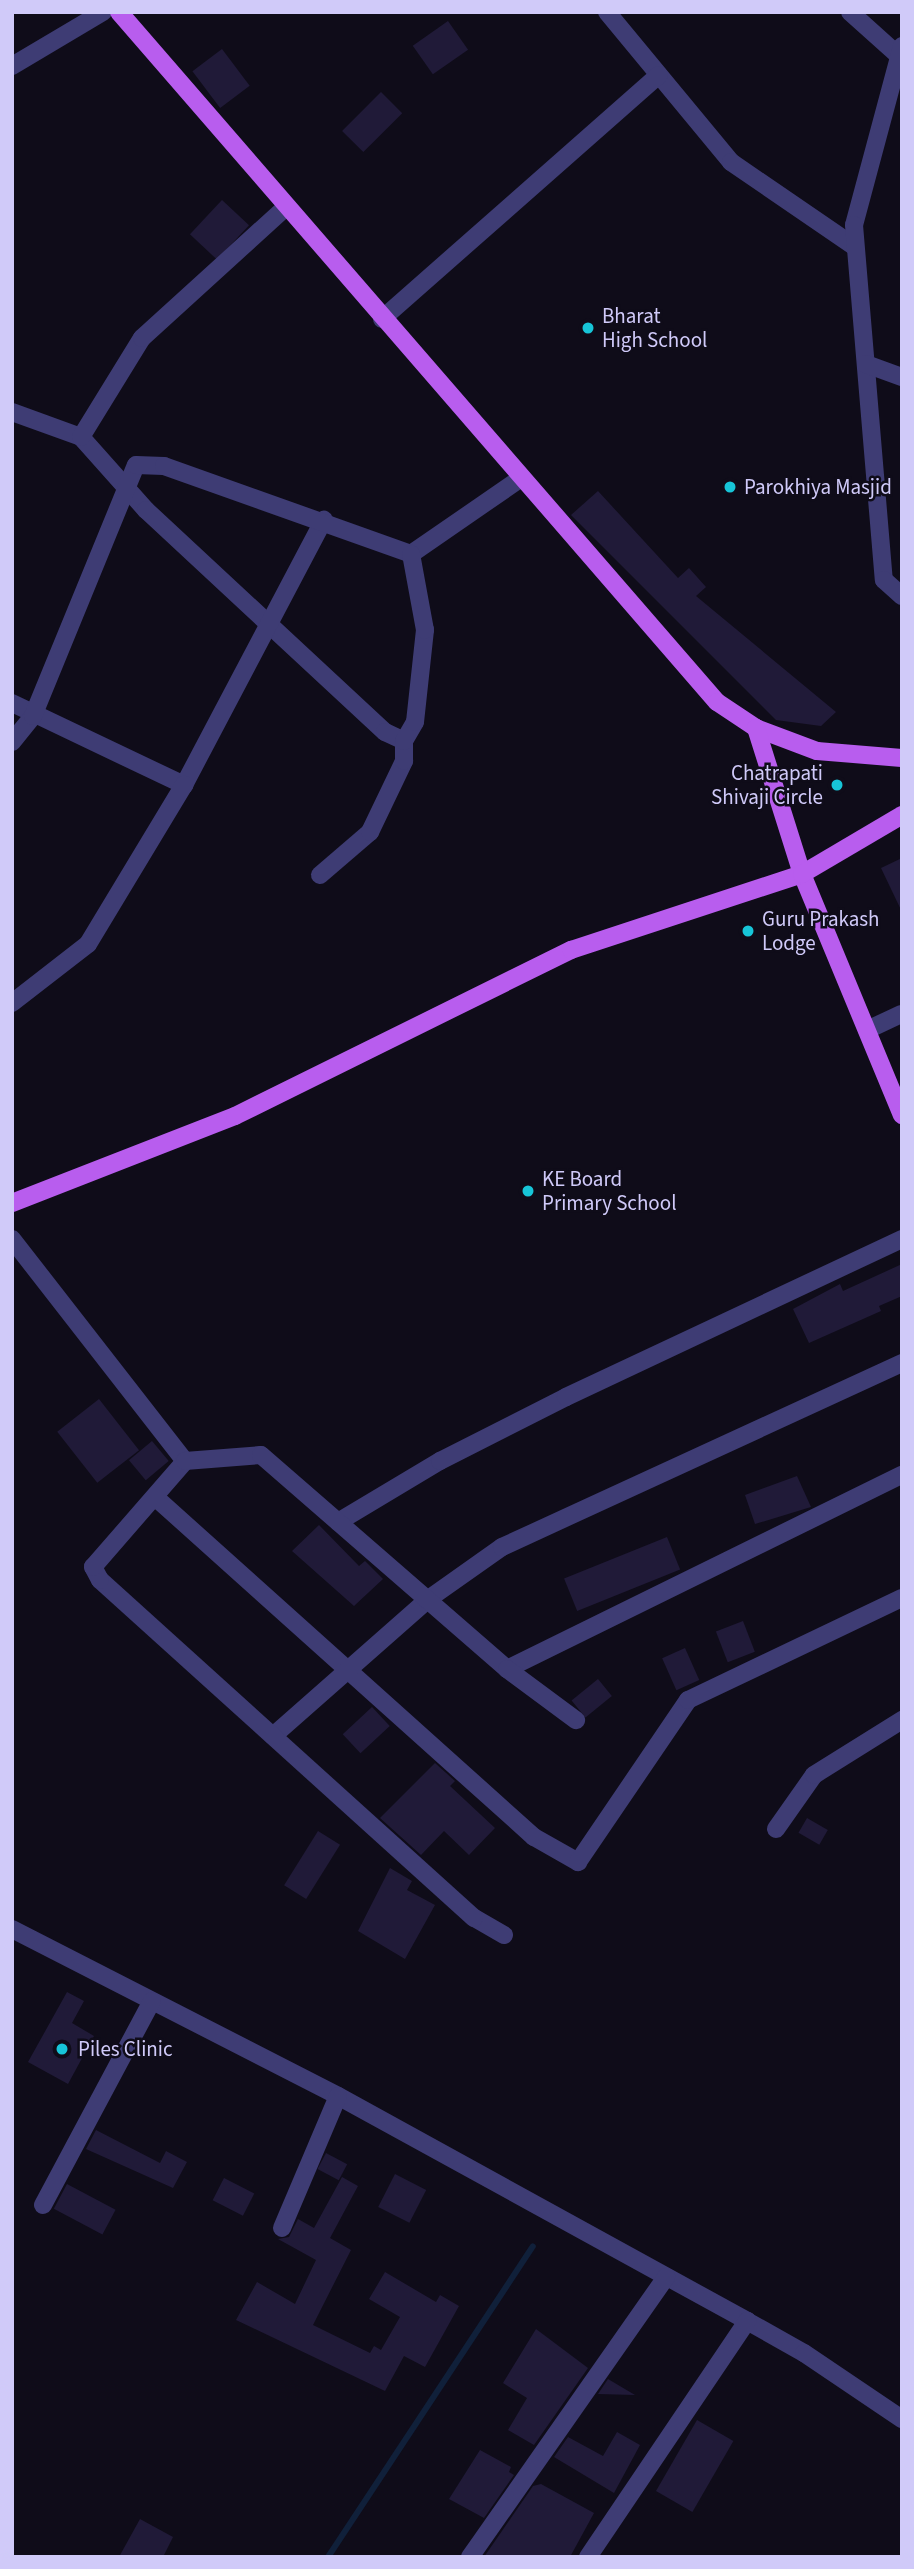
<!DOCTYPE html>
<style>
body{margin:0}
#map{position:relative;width:914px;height:2569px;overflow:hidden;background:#0f0c19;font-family:"Source Sans 3",sans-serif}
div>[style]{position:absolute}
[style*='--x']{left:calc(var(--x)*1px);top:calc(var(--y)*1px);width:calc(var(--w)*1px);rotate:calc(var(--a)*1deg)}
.stream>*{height:6px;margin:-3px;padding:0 3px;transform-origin:3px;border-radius:3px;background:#10203a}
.building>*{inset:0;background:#201a38;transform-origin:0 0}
.minor>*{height:18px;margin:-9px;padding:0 9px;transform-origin:9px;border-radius:9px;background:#3e3c74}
.major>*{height:18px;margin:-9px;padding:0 9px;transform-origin:9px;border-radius:9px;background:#b85dee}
.dots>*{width:19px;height:19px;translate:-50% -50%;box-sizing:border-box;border:4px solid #0f0c19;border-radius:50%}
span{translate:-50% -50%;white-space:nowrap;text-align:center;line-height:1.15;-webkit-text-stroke:5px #0f0c19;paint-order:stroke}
.poi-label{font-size:21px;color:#d0caf9}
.left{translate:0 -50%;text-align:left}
.right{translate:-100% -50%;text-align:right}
.frame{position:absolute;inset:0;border:14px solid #d0caf9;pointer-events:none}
</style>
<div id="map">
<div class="stream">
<i style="--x:328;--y:2557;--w:372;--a:-56.6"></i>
</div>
<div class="building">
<i style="left:448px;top:21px;width:35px;height:43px;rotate:55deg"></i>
<i style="left:222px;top:49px;width:46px;height:37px;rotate:53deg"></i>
<i style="left:381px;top:92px;width:30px;height:55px;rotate:45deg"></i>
<i style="left:222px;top:200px;width:37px;height:47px;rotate:43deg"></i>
<i style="clip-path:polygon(598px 491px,678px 578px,689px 568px,706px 587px,696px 596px,836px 712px,821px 726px,776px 720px,571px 515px)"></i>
<i style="clip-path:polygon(902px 858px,902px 912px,881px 868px)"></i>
<i style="clip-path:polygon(902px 1264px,902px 1296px,879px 1306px,881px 1311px,809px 1343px,793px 1309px,840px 1284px,843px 1291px)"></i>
<i style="left:99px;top:1399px;width:65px;height:53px;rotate:52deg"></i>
<i style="left:152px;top:1441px;width:26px;height:30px;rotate:50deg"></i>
<i style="clip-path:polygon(797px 1476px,811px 1507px,755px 1524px,745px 1495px)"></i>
<i style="clip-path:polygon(319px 1525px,359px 1566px,365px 1561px,383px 1579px,354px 1606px,292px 1551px)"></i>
<i style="left:667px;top:1537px;width:35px;height:111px;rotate:68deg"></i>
<i style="left:743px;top:1621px;width:33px;height:29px;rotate:69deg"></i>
<i style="left:685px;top:1648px;width:35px;height:25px;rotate:66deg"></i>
<i style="left:598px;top:1679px;width:22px;height:34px;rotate:51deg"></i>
<i style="left:372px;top:1707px;width:26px;height:40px;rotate:47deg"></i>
<i style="clip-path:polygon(435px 1763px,455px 1781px,450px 1786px,495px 1828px,469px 1855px,444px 1831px,421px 1855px,380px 1818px)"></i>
<i style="left:807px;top:1818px;width:24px;height:17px;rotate:30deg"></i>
<i style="left:318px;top:1831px;width:26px;height:64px;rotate:32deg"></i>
<i style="clip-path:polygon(390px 1868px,412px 1881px,407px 1890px,435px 1905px,405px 1959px,358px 1931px)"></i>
<i style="clip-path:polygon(67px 1992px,84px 2001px,72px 2023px,94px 2036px,68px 2084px,28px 2062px)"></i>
<i style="clip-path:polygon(96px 2130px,160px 2163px,166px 2151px,187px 2162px,173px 2188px,86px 2149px)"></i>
<i style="left:326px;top:2153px;width:24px;height:18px;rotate:28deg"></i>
<i style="left:395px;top:2174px;width:35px;height:37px;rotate:27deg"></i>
<i style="clip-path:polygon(342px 2177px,358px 2186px,330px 2238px,351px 2250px,313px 2325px,370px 2353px,374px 2346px,381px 2350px,400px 2317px,369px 2299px,385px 2272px,436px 2302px,440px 2295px,459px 2306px,425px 2367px,404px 2356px,385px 2391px,236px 2320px,257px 2282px,295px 2304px,316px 2260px,278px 2239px,289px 2237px,298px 2219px,314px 2228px)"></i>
<i style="left:224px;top:2178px;width:34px;height:25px;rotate:27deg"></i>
<i style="left:67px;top:2184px;width:55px;height:28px;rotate:28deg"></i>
<i style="clip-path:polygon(536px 2329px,588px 2368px,534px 2445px,508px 2430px,527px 2398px,503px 2383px)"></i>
<i style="clip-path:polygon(608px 2379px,635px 2395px,598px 2394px)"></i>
<i style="left:697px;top:2420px;width:42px;height:82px;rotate:30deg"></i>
<i style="clip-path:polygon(617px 2432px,640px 2445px,614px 2493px,554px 2457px,568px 2437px,603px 2456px)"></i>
<i style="clip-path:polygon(480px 2450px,511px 2467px,509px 2472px,514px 2475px,484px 2518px,449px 2499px)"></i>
<i style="clip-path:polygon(541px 2484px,594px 2513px,570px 2557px,484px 2557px,533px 2486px)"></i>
<i style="clip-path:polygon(140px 2519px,173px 2537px,163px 2557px,119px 2557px)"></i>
</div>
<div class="minor">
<i style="--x:607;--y:12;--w:195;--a:50.4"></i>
<i style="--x:731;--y:162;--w:150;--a:34.4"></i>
<i style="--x:850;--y:12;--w:66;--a:41.9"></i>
<i style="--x:902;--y:46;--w:185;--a:105"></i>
<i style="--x:854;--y:225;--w:356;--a:85.2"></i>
<i style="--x:884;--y:580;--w:24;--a:42"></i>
<i style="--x:12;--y:66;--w:106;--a:-30.7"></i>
<i style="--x:382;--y:319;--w:369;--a:-41.4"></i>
<i style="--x:866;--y:364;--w:38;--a:20"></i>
<i style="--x:12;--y:412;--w:73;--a:19.9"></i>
<i style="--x:81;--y:437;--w:98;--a:48.3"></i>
<i style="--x:146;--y:510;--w:326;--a:42.9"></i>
<i style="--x:385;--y:732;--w:21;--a:25"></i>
<i style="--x:81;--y:437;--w:116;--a:-58.4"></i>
<i style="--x:142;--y:338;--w:193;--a:-42.3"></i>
<i style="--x:411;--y:554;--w:134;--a:-34.6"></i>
<i style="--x:12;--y:703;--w:191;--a:25.5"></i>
<i style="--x:184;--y:785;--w:300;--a:-62.2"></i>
<i style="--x:12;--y:742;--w:33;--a:-51"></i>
<i style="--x:33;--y:716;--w:271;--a:-67.7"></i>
<i style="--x:136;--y:465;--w:28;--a:2"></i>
<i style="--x:164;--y:466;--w:262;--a:19.6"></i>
<i style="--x:320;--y:875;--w:66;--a:-40.7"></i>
<i style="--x:370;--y:832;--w:79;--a:-64.4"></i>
<i style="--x:404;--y:761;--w:20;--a:-90"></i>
<i style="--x:404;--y:741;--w:22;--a:-60"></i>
<i style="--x:415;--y:722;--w:93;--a:-83.8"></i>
<i style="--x:425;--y:630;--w:77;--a:-100.4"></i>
<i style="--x:12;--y:1003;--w:96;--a:-37.8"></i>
<i style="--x:88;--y:944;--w:186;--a:-58.9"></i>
<i style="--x:867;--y:1030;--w:38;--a:-25"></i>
<i style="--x:12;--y:1239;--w:281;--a:52.1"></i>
<i style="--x:155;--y:1497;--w:509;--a:41.9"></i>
<i style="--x:534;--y:1837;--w:51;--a:29.6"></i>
<i style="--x:578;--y:1862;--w:196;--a:-55.8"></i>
<i style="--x:688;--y:1700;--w:237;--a:-25.5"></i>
<i style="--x:338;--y:1522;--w:119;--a:-30.9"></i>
<i style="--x:440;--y:1461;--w:141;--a:-26.9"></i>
<i style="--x:566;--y:1397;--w:371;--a:-25.2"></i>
<i style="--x:507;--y:1669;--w:440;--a:-26.2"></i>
<i style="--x:273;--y:1736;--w:205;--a:-41.4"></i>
<i style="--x:427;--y:1600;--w:92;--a:-35.2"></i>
<i style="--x:502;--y:1547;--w:440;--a:-24.7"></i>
<i style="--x:776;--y:1829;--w:66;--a:-54.9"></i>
<i style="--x:814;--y:1775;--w:104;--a:-32"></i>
<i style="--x:12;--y:1929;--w:366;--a:27.1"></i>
<i style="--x:338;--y:2096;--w:467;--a:28.8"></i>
<i style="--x:747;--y:2321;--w:65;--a:29.3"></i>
<i style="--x:804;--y:2353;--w:118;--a:34"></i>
<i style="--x:504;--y:1935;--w:34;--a:-150"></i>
<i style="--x:474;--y:1918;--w:504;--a:-137.89"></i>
<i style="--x:100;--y:1580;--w:15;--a:-118"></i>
<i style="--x:93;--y:1567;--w:140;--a:-49"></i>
<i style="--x:185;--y:1461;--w:76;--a:-4.5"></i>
<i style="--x:261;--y:1455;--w:326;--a:41"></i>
<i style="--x:507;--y:1669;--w:86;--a:36.5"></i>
<i style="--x:43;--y:2205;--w:231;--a:-61.9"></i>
<i style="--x:282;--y:2228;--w:143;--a:-67"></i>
<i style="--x:470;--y:2557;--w:342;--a:-55"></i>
<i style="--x:588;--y:2557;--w:285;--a:-56"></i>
</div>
<div class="major">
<i style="--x:119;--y:12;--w:913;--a:49.09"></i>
<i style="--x:717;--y:702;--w:47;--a:33.7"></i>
<i style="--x:756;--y:728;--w:65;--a:20.7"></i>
<i style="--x:817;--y:751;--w:85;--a:4.7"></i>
<i style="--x:756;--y:728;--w:153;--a:72.5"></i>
<i style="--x:802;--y:874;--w:261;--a:67.5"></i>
<i style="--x:12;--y:1203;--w:239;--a:-21.3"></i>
<i style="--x:235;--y:1116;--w:375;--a:-26.3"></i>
<i style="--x:571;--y:950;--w:243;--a:-18.2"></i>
<i style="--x:802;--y:874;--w:116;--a:-30.5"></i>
</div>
<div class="dots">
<i style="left:588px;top:328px;background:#17c5d8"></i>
<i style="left:730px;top:487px;background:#17c5d8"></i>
<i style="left:837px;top:785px;background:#17c5d8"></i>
<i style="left:748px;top:931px;background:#17c5d8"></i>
<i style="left:528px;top:1191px;background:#17c5d8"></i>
<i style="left:62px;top:2049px;background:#17c5d8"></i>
</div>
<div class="poi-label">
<span class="left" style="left:602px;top:328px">Bharat<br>High School</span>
<span class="left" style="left:744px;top:487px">Parokhiya Masjid</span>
<span class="right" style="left:823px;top:785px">Chatrapati<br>Shivaji Circle</span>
<span class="left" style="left:762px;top:931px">Guru Prakash<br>Lodge</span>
<span class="left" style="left:542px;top:1191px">KE Board<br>Primary School</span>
<span class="left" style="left:78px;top:2049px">Piles Clinic</span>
</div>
<div class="frame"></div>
</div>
